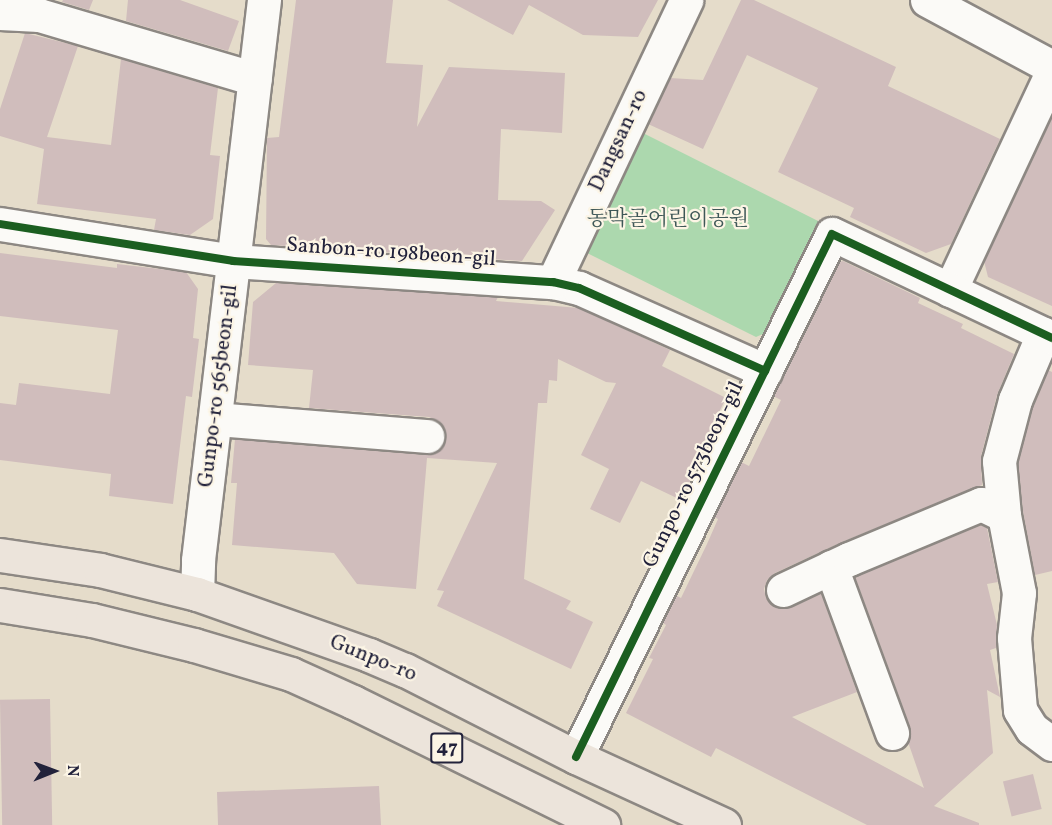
<!DOCTYPE html>
<meta charset="utf-8">
<style>
body{margin:0}
#map{position:relative;width:1052px;height:825px;overflow:hidden;background:#e5dcca;font-family:Vollkorn,"Noto Serif KR",serif}
div>[style]{position:absolute}
[style*='--x']{left:calc(var(--x)*1px);top:calc(var(--y)*1px);width:calc(var(--w)*1px);rotate:calc(var(--a)*1deg)}
.green>*{inset:0;background:#acd8ae}
.building>*{inset:0;background:#d0bdbc;transform-origin:0 0}
.roads{filter:drop-shadow(2px 0 #8d8883) drop-shadow(-2px 0 #8d8883) drop-shadow(0 2px #8d8883) drop-shadow(0 -2px #8d8883)}
.minor>*{height:33px;margin:-16.5px;padding:0 16.5px;transform-origin:16.5px;border-radius:16.5px;background:#fbfaf7}
.tertiary>*{height:33px;margin:-16.5px;padding:0 16.5px;transform-origin:16.5px;border-radius:16.5px;background:#fbfaf7}
.primary>*{height:33px;margin:-16.5px;padding:0 16.5px;transform-origin:16.5px;border-radius:16.5px;background:#ece4db}
.cycleway>*{height:8px;margin:-4px;padding:0 4px;transform-origin:4px;border-radius:4px;background:#1b5e20}
span{translate:-50% -50%;white-space:nowrap;text-align:center;line-height:1.15;-webkit-text-stroke:4.5px #fcf5e5;paint-order:stroke}
.shield-label span{padding:2px 4px;background:#fcf5e5;border:2px solid;border-radius:4px;-webkit-text-stroke-width:0}
.shield-label{font-size:20px;color:#22223b;font-weight:700}
.street-label{font-size:21px;color:#22223b}
.park-label{font-size:21px;color:#3e5757}
.north{position:absolute;left:24px;top:741px;width:60px;height:60px;-webkit-text-stroke:4px #fcf5e5;paint-order:stroke;rotate:89deg;font-size:16px;font-weight:700;line-height:24px;text-align:center;color:#22223b}
.north::after{content:'';display:block;margin:auto;width:21px;height:27px;background:#22223b;clip-path:polygon(50% 0,100% 100%,50% 72%,0 100%)}
</style>
<div id="map">
<div class="green">
<i style="clip-path:polygon(637px 130px,824px 224px,770px 331px,756px 337px,579px 249px)"></i>
</div>
<div class="building">
<i style="clip-path:polygon(63px 0,93px 0,89px 10px,62px 2px)"></i>
<i style="clip-path:polygon(128px 0,180px 0,239px 21px,228px 51px,126px 21px)"></i>
<i style="clip-path:polygon(296px 0,393px 0,386px 63px,423px 65px,417px 127px,449px 67px,565px 73px,562px 133px,501px 129px,498px 200px,541px 201px,555px 210px,522px 261px,271px 245px,266px 239px,267px 138px,279px 137px)"></i>
<i style="clip-path:polygon(447px 0,658px 0,638px 37px,583px 35px,529px 5px,513px 35px)"></i>
<i style="clip-path:polygon(741px 0,754px 0,896px 67px,888px 86px,1000px 139px,951px 244px,926px 253px,850px 217px,854px 208px,778px 172px,818px 88px,747px 55px,703px 149px,648px 124px,670px 78px,703px 80px)"></i>
<i style="clip-path:polygon(25px 33px,78px 46px,47px 137px,111px 145px,121px 59px,218px 88px,210px 155px,220px 156px,213px 219px,190px 235px,154px 230px,156px 219px,37px 204px,44px 149px,0 136px,0 109px)"></i>
<i style="clip-path:polygon(1052px 116px,1052px 306px,988px 277px,984px 261px)"></i>
<i style="clip-path:polygon(0 253px,117px 268px,117px 264px,186px 272px,198px 289px,193px 338px,199px 339px,192px 397px,186px 396px,173px 504px,109px 496px,111px 474px,0 460px,0 403px,16px 405px,19px 383px,110px 394px,118px 330px,0 316px)"></i>
<i style="clip-path:polygon(843px 261px,920px 298px,918px 303px,963px 324px,961px 328px,1014px 354px,997px 395px,981px 456px,982px 485px,842px 542px,775px 573px,767px 580px,764px 589px,766px 598px,772px 605px,781px 609px,791px 607px,821px 593px,857px 692px,792px 717px,924px 788px,908px 742px,910px 727px,855px 577px,980px 525px,987px 528px,998px 582px,987px 584px,997px 625px,996px 648px,990px 650px,1000px 697px,987px 690px,993px 753px,934px 806px,979px 823px,979px 825px,867px 825px,716px 748px,711px 757px,626px 713px,653px 659px,649px 658px,666px 625px,663px 623px,677px 596px,681px 598px,707px 544px,718px 519px,714px 517px,741px 462px,749px 466px,781px 400px,773px 396px,839px 262px)"></i>
<i style="clip-path:polygon(276px 283px,498px 297px,496px 301px,579px 308px,670px 350px,662px 366px,726px 398px,704px 443px,708px 445px,681px 500px,641px 481px,620px 523px,590px 509px,609px 469px,581px 455px,616px 383px,606px 382px,558px 359px,557px 381px,549px 380px,547px 403px,538px 403px,524px 579px,571px 601px,566px 609px,593px 622px,571px 669px,437px 606px,444px 591px,437px 590px,497px 463px,427px 458px,416px 589px,357px 584px,334px 553px,232px 545px,237px 483px,231px 483px,235px 439px,426px 455px,436px 453px,442px 447px,446px 438px,444px 427px,438px 421px,429px 417px,309px 408px,313px 370px,248px 365px,253px 302px)"></i>
<i style="clip-path:polygon(1048px 370px,1052px 372px,1052px 571px,1035px 575px,1023px 512px,1018px 463px,1033px 406px)"></i>
<i style="left:50px;top:699px;width:126px;height:50px;rotate:89deg"></i>
<i style="left:1033px;top:774px;width:36px;height:31px;rotate:76deg"></i>
<i style="clip-path:polygon(379px 786px,381px 825px,218px 825px,217px 792px)"></i>
</div>
<div class="roads">
<div class="minor">
<i style="--x:0;--y:13;--w:39;--a:3"></i>
<i style="--x:39;--y:15;--w:225;--a:16.5"></i>
<i style="--x:0;--y:224;--w:236;--a:9"></i>
<i style="--x:233;--y:261;--w:321;--a:3.8"></i>
<i style="--x:553;--y:282;--w:27;--a:13"></i>
<i style="--x:579;--y:288;--w:204;--a:24"></i>
<i style="--x:553;--y:282;--w:312;--a:-64.7"></i>
<i style="--x:950;--y:290;--w:241;--a:-64.9"></i>
<i style="--x:215;--y:419;--w:213;--a:4.6"></i>
<i style="--x:1004;--y:515;--w:54;--a:-95.3"></i>
<i style="--x:999;--y:461;--w:63;--a:-75.3"></i>
<i style="--x:1015;--y:400;--w:72;--a:-67"></i>
<i style="--x:831;--y:567;--w:177;--a:69.8"></i>
<i style="--x:783;--y:590;--w:73;--a:-25.2"></i>
<i style="--x:849;--y:559;--w:143;--a:-22.6"></i>
<i style="--x:981;--y:504;--w:25;--a:26"></i>
<i style="--x:1004;--y:515;--w:79;--a:79.1"></i>
<i style="--x:1019;--y:593;--w:45;--a:96.3"></i>
<i style="--x:1014;--y:638;--w:72;--a:85.2"></i>
<i style="--x:1020;--y:710;--w:22;--a:58"></i>
<i style="--x:1032;--y:729;--w:25;--a:37"></i>
<i style="--x:197;--y:594;--w:34;--a:-88"></i>
<i style="--x:198;--y:560;--w:564;--a:-83.28"></i>
<i style="--x:576;--y:757;--w:582;--a:-63.92"></i>
<i style="--x:832;--y:234;--w:243;--a:25.3"></i>
</div>
<div class="tertiary">
<i style="--x:927;--y:0;--w:142;--a:28.2"></i>
</div>
<div class="primary">
<i style="--x:0;--y:555;--w:101;--a:8.5"></i>
<i style="--x:100;--y:570;--w:100;--a:13.9"></i>
<i style="--x:197;--y:594;--w:182;--a:19.5"></i>
<i style="--x:369;--y:655;--w:39;--a:23"></i>
<i style="--x:405;--y:670;--w:192;--a:27"></i>
<i style="--x:576;--y:757;--w:163;--a:24.7"></i>
<i style="--x:0;--y:605;--w:93;--a:9.3"></i>
<i style="--x:92;--y:620;--w:105;--a:13.8"></i>
<i style="--x:194;--y:645;--w:101;--a:16.6"></i>
<i style="--x:291;--y:674;--w:68;--a:24.3"></i>
<i style="--x:353;--y:702;--w:279;--a:26.2"></i>
</div>
</div>
<div class="cycleway">
<i style="--x:0;--y:224;--w:236;--a:9"></i>
<i style="--x:233;--y:261;--w:321;--a:3.8"></i>
<i style="--x:553;--y:282;--w:27;--a:13"></i>
<i style="--x:579;--y:288;--w:204;--a:24"></i>
<i style="--x:576;--y:757;--w:582;--a:-63.92"></i>
<i style="--x:832;--y:234;--w:243;--a:25.3"></i>
</div>
<div class="shield-label">
<span style="left:447px;top:748px">47</span>
</div>
<div class="street-label">
<span style="left:619px;top:141px;rotate:-65deg">Dangsan-ro</span>
<span style="left:391px;top:253px;rotate:4deg">Sanbon-ro 198beon-gil</span>
<span style="left:219px;top:386px;rotate:-83deg">Gunpo-ro 565beon-gil</span>
<span style="left:694px;top:475px;rotate:-64deg">Gunpo-ro 573beon-gil</span>
<span style="left:373px;top:659px;rotate:22deg">Gunpo-ro</span>
</div>
<div class="park-label">
<span style="left:668px;top:220px">동막골어린이공원</span>
</div>
<div class="north">N</div>
</div>
